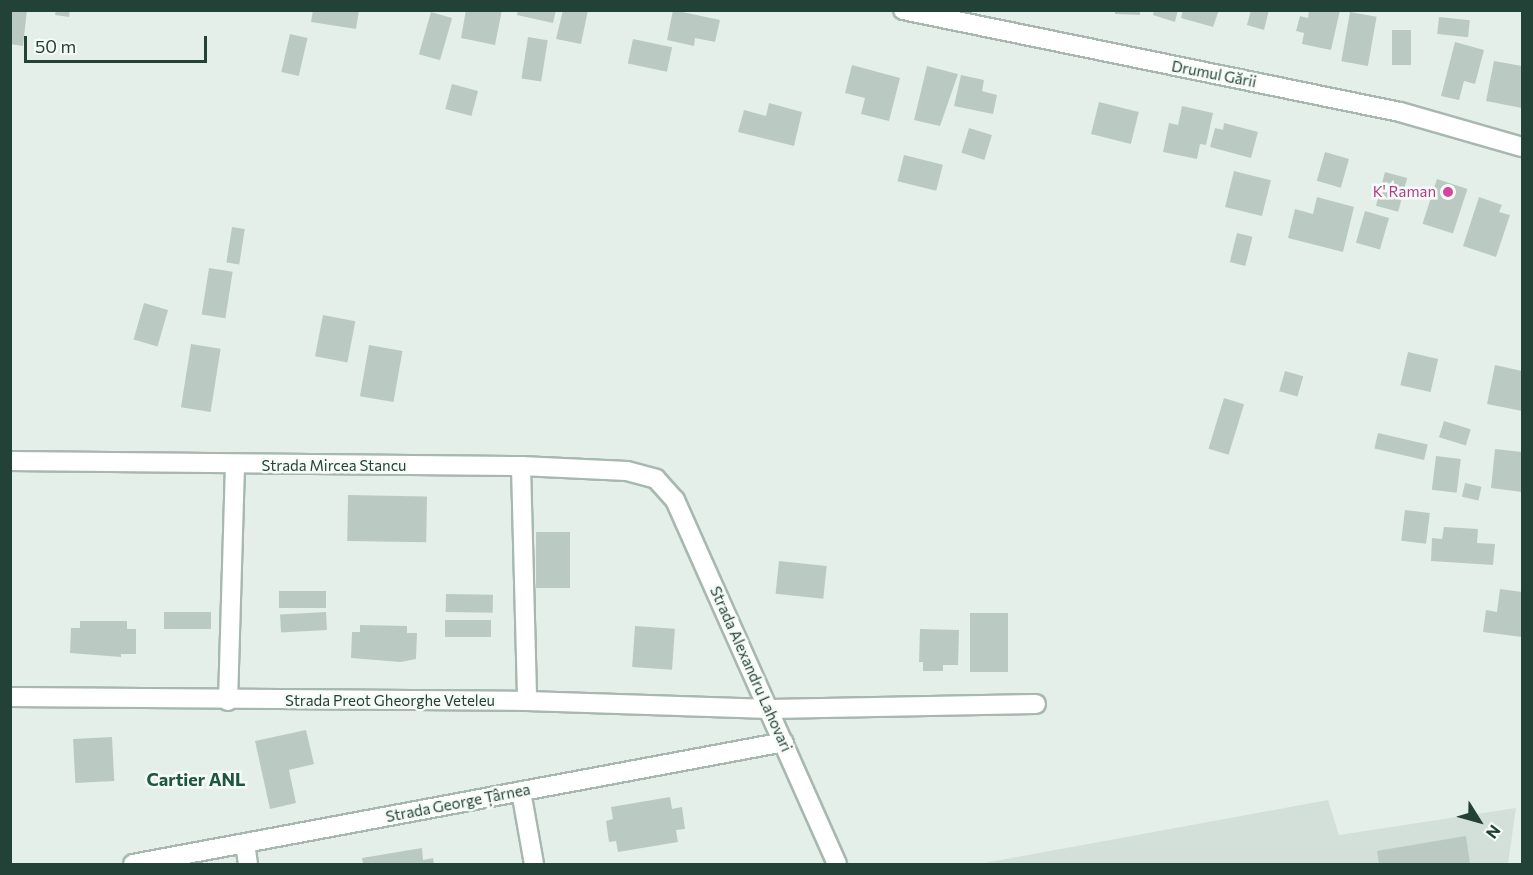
<!DOCTYPE html>
<meta charset="utf-8">
<style>
body{margin:0}
#map{position:relative;width:1533px;height:875px;overflow:hidden;background:#e5efea;font-family:Commissioner,sans-serif}
div>[style]{position:absolute}
[style*='--x']{left:calc(var(--x)*1px);top:calc(var(--y)*1px);width:calc(var(--w)*1px);rotate:calc(var(--a)*1deg)}
.built>*{inset:0;background:#d3dfd9}
.building>*{inset:0;background:#bacac3;transform-origin:0 0}
.roads{filter:drop-shadow(2px 0 #a7b8b1) drop-shadow(-2px 0 #a7b8b1) drop-shadow(0 2px #a7b8b1) drop-shadow(0 -2px #a7b8b1)}
.minor>*{height:18px;margin:-9px;padding:0 9px;transform-origin:9px;border-radius:9px;background:#fff}
.dots>*{width:16px;height:16px;translate:-50% -50%;box-sizing:border-box;border:3px solid #f7fbf8;border-radius:50%}
span{translate:-50% -50%;white-space:nowrap;text-align:center;line-height:1.15;-webkit-text-stroke:5px #f7fbf8;paint-order:stroke}
.street-label{font-size:15px;color:#234237}
.hotel-label{font-size:15px;color:#b23c85}
.right{translate:-100% -50%;text-align:right}
.quarter-label{font-size:18px;color:#1e5644;font-weight:700}
.frame{position:absolute;inset:0;border:12px solid #234237;pointer-events:none}
.north{position:absolute;left:1449px;top:791px;width:60px;height:60px;-webkit-text-stroke:4px #f7fbf8;paint-order:stroke;rotate:127deg;font-size:16px;font-weight:700;line-height:24px;text-align:center;color:#234237}
.north::after{content:'';display:block;margin:auto;width:21px;height:27px;background:#234237;clip-path:polygon(50% 0,100% 100%,50% 72%,0 100%)}
.scale{position:absolute;left:24px;top:36px;width:183px;height:27px;box-sizing:border-box;border:3px solid #234237;border-top:0;padding-left:8px;font-size:18px;line-height:21px;white-space:nowrap;color:#234237;-webkit-text-stroke:4px #f7fbf8;paint-order:stroke}
</style>
<div id="map">
<div class="built">
<i style="clip-path:polygon(1328px 800px,1339px 835px,1516px 808px,1508px 864px,979px 864px)"></i>
</div>
<div class="building">
<i style="clip-path:polygon(10px 10px,27px 10px,23px 46px,10px 44px)"></i>
<i style="clip-path:polygon(56px 10px,70px 10px,69px 17px,55px 15px)"></i>
<i style="clip-path:polygon(313px 10px,359px 10px,356px 29px,311px 22px)"></i>
<i style="clip-path:polygon(466px 10px,502px 10px,495px 45px,461px 38px)"></i>
<i style="clip-path:polygon(518px 10px,556px 10px,553px 23px,517px 15px)"></i>
<i style="clip-path:polygon(563px 10px,588px 10px,581px 44px,556px 39px)"></i>
<i style="clip-path:polygon(673px 10px,720px 20px,715px 42px,695px 38px,694px 46px,667px 40px)"></i>
<i style="clip-path:polygon(1115px 10px,1140px 10px,1140px 15px,1115px 14px)"></i>
<i style="clip-path:polygon(1154px 10px,1178px 10px,1175px 22px,1153px 15px)"></i>
<i style="clip-path:polygon(1183px 10px,1219px 10px,1213px 27px,1181px 18px)"></i>
<i style="clip-path:polygon(1251px 10px,1269px 10px,1264px 30px,1247px 25px)"></i>
<i style="clip-path:polygon(1309px 10px,1340px 10px,1331px 50px,1302px 44px,1304px 33px,1296px 31px,1300px 16px,1308px 18px)"></i>
<i style="left:431px;top:12px;width:22px;height:44px;rotate:16deg"></i>
<i style="left:1350px;top:12px;width:27px;height:50px;rotate:10deg"></i>
<i style="left:1439px;top:17px;width:31px;height:17px;rotate:6deg"></i>
<i style="left:1392px;top:30px;width:19px;height:35px"></i>
<i style="left:290px;top:34px;width:18px;height:39px;rotate:13deg"></i>
<i style="left:528px;top:37px;width:20px;height:42px;rotate:9deg"></i>
<i style="left:633px;top:39px;width:40px;height:25px;rotate:12deg"></i>
<i style="clip-path:polygon(1455px 42px,1484px 50px,1475px 84px,1464px 81px,1459px 100px,1441px 96px)"></i>
<i style="clip-path:polygon(1494px 61px,1522px 66px,1522px 108px,1486px 101px)"></i>
<i style="clip-path:polygon(852px 65px,900px 78px,889px 121px,861px 114px,865px 98px,845px 93px)"></i>
<i style="clip-path:polygon(927px 66px,958px 74px,940px 126px,914px 120px)"></i>
<i style="clip-path:polygon(961px 75px,984px 80px,982px 91px,997px 95px,993px 114px,954px 106px)"></i>
<i style="left:452px;top:84px;width:27px;height:26px;rotate:15deg"></i>
<i style="left:1099px;top:102px;width:41px;height:33px;rotate:14deg"></i>
<i style="clip-path:polygon(769px 103px,802px 112px,794px 146px,738px 132px,744px 110px,766px 116px)"></i>
<i style="clip-path:polygon(1182px 106px,1213px 113px,1206px 145px,1200px 144px,1197px 159px,1163px 152px,1169px 123px,1178px 125px)"></i>
<i style="clip-path:polygon(1224px 123px,1258px 132px,1251px 158px,1210px 147px,1215px 128px,1223px 130px)"></i>
<i style="left:969px;top:128px;width:24px;height:26px;rotate:17deg"></i>
<i style="left:1325px;top:152px;width:25px;height:30px;rotate:16deg"></i>
<i style="left:904px;top:155px;width:40px;height:27px;rotate:14deg"></i>
<i style="left:1234px;top:171px;width:38px;height:37px;rotate:14deg"></i>
<i style="left:1385px;top:172px;width:23px;height:35px;rotate:15deg"></i>
<i style="left:1437px;top:179px;width:32px;height:47px;rotate:18deg"></i>
<i style="clip-path:polygon(1317px 197px,1354px 207px,1343px 252px,1288px 238px,1295px 209px,1313px 214px)"></i>
<i style="clip-path:polygon(1479px 197px,1502px 205px,1499px 212px,1510px 215px,1496px 257px,1463px 246px)"></i>
<i style="left:1365px;top:211px;width:25px;height:33px;rotate:16deg"></i>
<i style="left:232px;top:227px;width:13px;height:36px;rotate:9deg"></i>
<i style="left:1237px;top:233px;width:16px;height:30px;rotate:14deg"></i>
<i style="left:209px;top:268px;width:24px;height:47px;rotate:9deg"></i>
<i style="left:144px;top:303px;width:25px;height:38px;rotate:16deg"></i>
<i style="left:323px;top:315px;width:33px;height:42px;rotate:11deg"></i>
<i style="left:191px;top:344px;width:30px;height:64px;rotate:9deg"></i>
<i style="left:369px;top:345px;width:34px;height:52px;rotate:10deg"></i>
<i style="left:1408px;top:352px;width:31px;height:34px;rotate:13deg"></i>
<i style="clip-path:polygon(1495px 365px,1522px 371px,1522px 411px,1487px 404px)"></i>
<i style="left:1285px;top:371px;width:19px;height:21px;rotate:16deg"></i>
<i style="left:1224px;top:398px;width:21px;height:53px;rotate:17deg"></i>
<i style="left:1444px;top:421px;width:28px;height:17px;rotate:17deg"></i>
<i style="left:1378px;top:433px;width:51px;height:16px;rotate:13deg"></i>
<i style="clip-path:polygon(1495px 449px,1522px 452px,1522px 492px,1491px 488px)"></i>
<i style="left:1436px;top:456px;width:25px;height:34px;rotate:7deg"></i>
<i style="left:1465px;top:483px;width:17px;height:14px;rotate:13deg"></i>
<i style="left:348px;top:495px;width:79px;height:46px;rotate:1deg"></i>
<i style="left:1405px;top:510px;width:25px;height:31px;rotate:7deg"></i>
<i style="clip-path:polygon(1444px 527px,1478px 529px,1477px 543px,1495px 544px,1493px 565px,1431px 561px,1432px 538px,1442px 539px)"></i>
<i style="left:536px;top:532px;width:34px;height:56px"></i>
<i style="left:779px;top:561px;width:48px;height:33px;rotate:6deg"></i>
<i style="clip-path:polygon(1500px 589px,1522px 592px,1522px 637px,1483px 632px,1486px 610px,1497px 612px)"></i>
<i style="left:279px;top:591px;width:47px;height:17px"></i>
<i style="left:446px;top:594px;width:47px;height:18px;rotate:1deg"></i>
<i style="left:164px;top:612px;width:47px;height:17px"></i>
<i style="left:326px;top:612px;width:18px;height:46px;rotate:87deg"></i>
<i style="left:970px;top:613px;width:38px;height:59px"></i>
<i style="left:445px;top:620px;width:46px;height:17px"></i>
<i style="clip-path:polygon(80px 621px,127px 621px,127px 629px,136px 629px,136px 654px,121px 654px,121px 657px,70px 653px,71px 628px,80px 628px)"></i>
<i style="clip-path:polygon(360px 625px,407px 626px,407px 633px,417px 633px,416px 659px,401px 662px,351px 658px,352px 632px,360px 632px)"></i>
<i style="left:635px;top:626px;width:40px;height:41px;rotate:4deg"></i>
<i style="clip-path:polygon(920px 629px,959px 630px,958px 665px,943px 665px,943px 671px,923px 671px,923px 662px,919px 662px)"></i>
<i style="clip-path:polygon(306px 730px,314px 764px,289px 770px,296px 803px,270px 809px,255px 741px)"></i>
<i style="left:112px;top:737px;width:44px;height:39px;rotate:87deg"></i>
<i style="clip-path:polygon(670px 797px,672px 809px,682px 807px,685px 829px,676px 830px,678px 842px,618px 852px,616px 841px,609px 842px,606px 821px,613px 819px,611px 807px)"></i>
<i style="clip-path:polygon(1466px 836px,1470px 864px,1379px 864px,1377px 851px)"></i>
<i style="clip-path:polygon(422px 848px,423px 860px,433px 858px,434px 864px,363px 864px,362px 858px)"></i>
</div>
<div class="roads">
<div class="minor">
<i style="--x:903;--y:10;--w:507;--a:11.6"></i>
<i style="--x:1400;--y:112;--w:127;--a:16"></i>
<i style="--x:10;--y:461;--w:511;--a:0.56"></i>
<i style="--x:521;--y:466;--w:106;--a:2.7"></i>
<i style="--x:627;--y:471;--w:30;--a:15"></i>
<i style="--x:656;--y:479;--w:28;--a:48"></i>
<i style="--x:675;--y:500;--w:398;--a:66"></i>
<i style="--x:521;--y:466;--w:235;--a:88.5"></i>
<i style="--x:10;--y:697;--w:517;--a:0.44"></i>
<i style="--x:527;--y:701;--w:243;--a:1.9"></i>
<i style="--x:770;--y:709;--w:266;--a:-1.1"></i>
<i style="--x:228;--y:701;--w:235;--a:-88.3"></i>
<i style="--x:521;--y:791;--w:74;--a:79.9"></i>
<i style="--x:245;--y:843;--w:21;--a:82"></i>
<i style="--x:133;--y:864;--w:662;--a:-10.61"></i>
</div>
</div>
<div class="dots">
<i style="left:1448px;top:192px;background:#d1479c"></i>
</div>
<div class="street-label">
<span style="left:1214px;top:74px;rotate:11deg">Drumul Gării</span>
<span style="left:334px;top:466px">Strada Mircea Stancu</span>
<span style="left:751px;top:669px;rotate:66deg">Strada Alexandru Lahovari</span>
<span style="left:390px;top:701px">Strada Preot Gheorghe Veteleu</span>
<span style="left:458px;top:803px;rotate:-11deg">Strada George Țârnea</span>
</div>
<div class="hotel-label">
<span class="right" style="left:1436px;top:192px">K' Raman</span>
</div>
<div class="quarter-label">
<span style="left:196px;top:779px">Cartier ANL</span>
</div>
<div class="frame"></div>
<div class="north">N</div>
<div class="scale">50 m</div>
</div>
